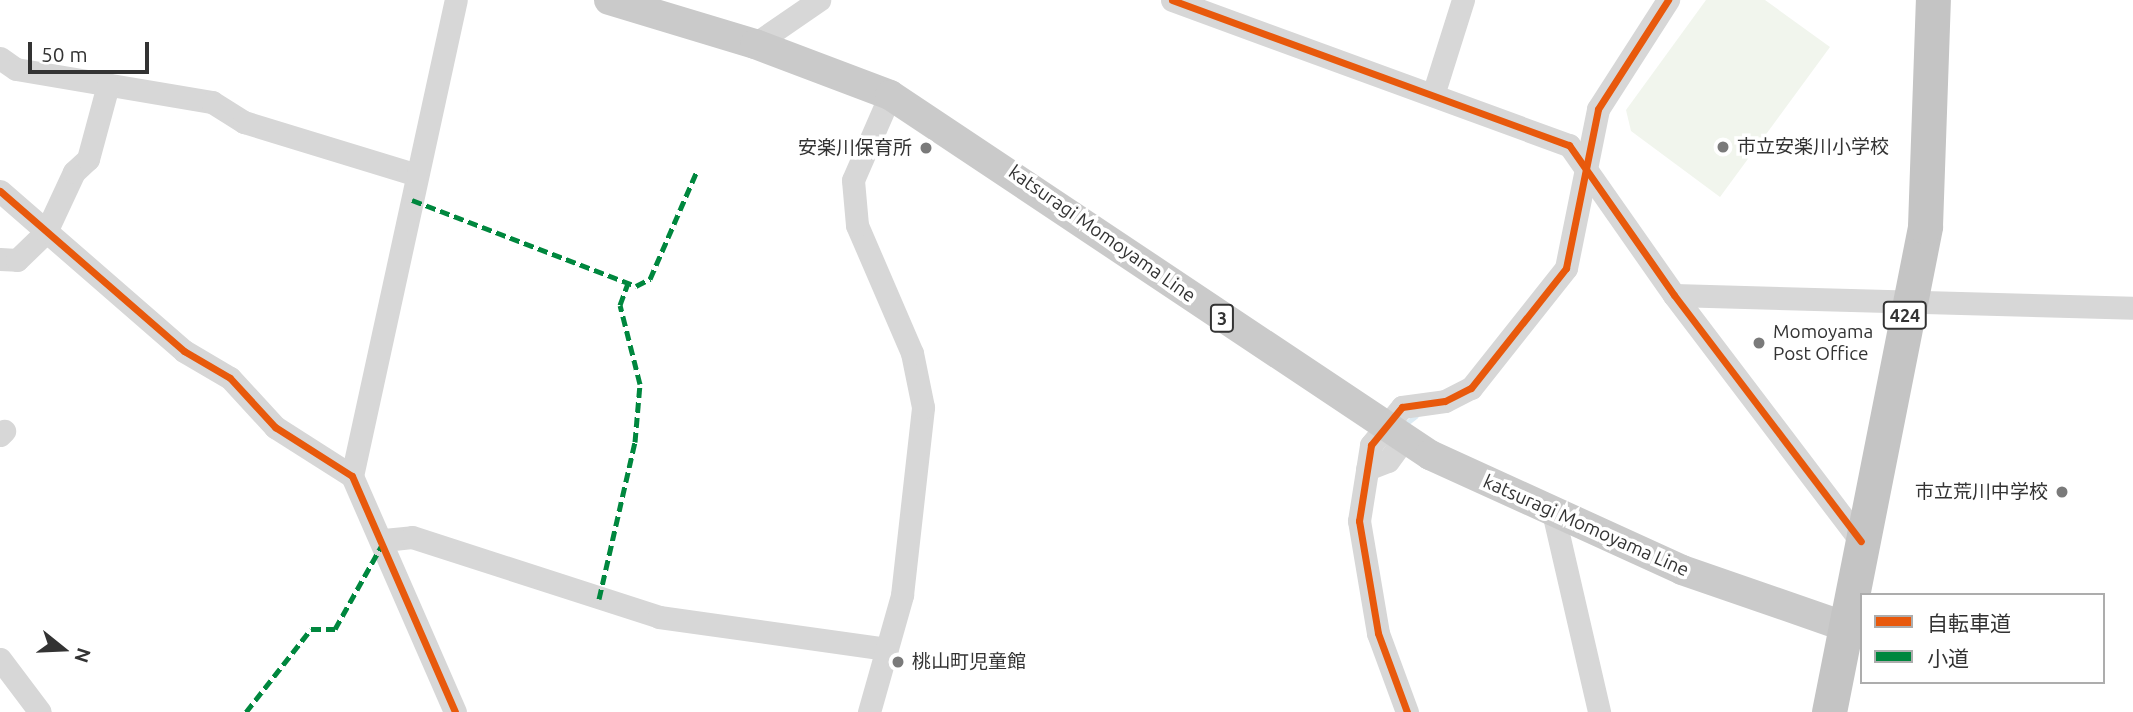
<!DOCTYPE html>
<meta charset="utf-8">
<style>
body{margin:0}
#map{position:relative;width:2133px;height:712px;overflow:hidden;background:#fff;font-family:Ubuntu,"Noto Sans JP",sans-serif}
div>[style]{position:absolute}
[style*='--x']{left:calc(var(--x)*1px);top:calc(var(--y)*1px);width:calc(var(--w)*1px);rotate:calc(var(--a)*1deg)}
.green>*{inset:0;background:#f1f5ed}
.stream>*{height:4.5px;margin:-2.25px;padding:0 2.25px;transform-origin:2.25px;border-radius:2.25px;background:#ddebf3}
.minor>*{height:23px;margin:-11.5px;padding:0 11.5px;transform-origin:11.5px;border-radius:11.5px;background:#d7d7d7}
.major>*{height:30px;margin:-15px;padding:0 15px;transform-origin:15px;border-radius:15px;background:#cacaca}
.highway>*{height:35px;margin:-17.5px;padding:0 17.5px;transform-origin:17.5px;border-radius:17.5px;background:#c4c4c4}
.quiet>*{height:5px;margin-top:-2.5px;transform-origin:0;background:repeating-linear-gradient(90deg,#00873e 0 10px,transparent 0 15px)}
.cycleway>*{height:7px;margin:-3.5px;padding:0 3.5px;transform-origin:3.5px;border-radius:3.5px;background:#e8590c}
.dots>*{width:19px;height:19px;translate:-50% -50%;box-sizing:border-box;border:4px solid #fff;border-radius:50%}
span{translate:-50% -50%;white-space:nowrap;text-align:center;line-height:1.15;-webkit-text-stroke:7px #fff;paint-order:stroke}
.shield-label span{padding:2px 5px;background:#fff;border:2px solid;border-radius:5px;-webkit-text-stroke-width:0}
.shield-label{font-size:18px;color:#333;font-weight:700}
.poi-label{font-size:19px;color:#333}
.left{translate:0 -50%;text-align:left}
.right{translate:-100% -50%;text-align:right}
.street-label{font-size:19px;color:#333}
.legend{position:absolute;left:1860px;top:593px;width:245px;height:91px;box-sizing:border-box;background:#fff;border:2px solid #adadad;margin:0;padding:9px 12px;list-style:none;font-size:21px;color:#333}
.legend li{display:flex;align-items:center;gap:14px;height:35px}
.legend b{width:35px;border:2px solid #adadad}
.north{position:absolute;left:28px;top:614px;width:70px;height:70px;-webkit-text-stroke:5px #fff;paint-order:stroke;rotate:108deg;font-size:19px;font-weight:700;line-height:28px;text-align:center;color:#333}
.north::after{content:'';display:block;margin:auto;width:24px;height:32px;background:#333;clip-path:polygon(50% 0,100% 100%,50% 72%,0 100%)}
.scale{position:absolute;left:28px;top:42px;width:121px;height:32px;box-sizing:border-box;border:4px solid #333;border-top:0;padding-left:9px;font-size:21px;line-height:24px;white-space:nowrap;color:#333;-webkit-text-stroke:5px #fff;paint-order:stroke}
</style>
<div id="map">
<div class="green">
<i style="clip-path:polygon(1706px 0,1765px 0,1830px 47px,1720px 197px,1631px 131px,1626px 110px)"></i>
</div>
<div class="stream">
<i style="--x:1403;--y:426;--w:16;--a:-38"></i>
</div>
<div class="minor">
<i style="--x:1172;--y:0;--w:423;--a:20.1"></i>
<i style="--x:1569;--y:145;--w:183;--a:55"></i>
<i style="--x:1674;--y:295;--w:309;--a:52.8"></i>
<i style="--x:755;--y:44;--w:78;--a:-34.5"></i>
<i style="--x:0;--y:58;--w:19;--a:35"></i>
<i style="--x:16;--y:69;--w:199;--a:9.6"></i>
<i style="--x:212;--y:102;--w:38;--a:32"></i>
<i style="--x:244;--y:122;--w:181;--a:17"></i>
<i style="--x:1433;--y:95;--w:100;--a:-72.5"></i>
<i style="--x:0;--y:191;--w:244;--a:41"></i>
<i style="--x:184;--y:351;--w:53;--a:30.4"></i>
<i style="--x:230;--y:378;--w:67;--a:47.4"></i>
<i style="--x:275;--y:427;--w:91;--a:32.5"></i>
<i style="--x:352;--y:476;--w:257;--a:66.4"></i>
<i style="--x:0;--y:259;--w:17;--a:3"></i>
<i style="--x:17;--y:260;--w:40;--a:-44"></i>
<i style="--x:46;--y:232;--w:66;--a:-65"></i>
<i style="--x:74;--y:172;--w:19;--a:-43"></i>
<i style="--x:88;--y:159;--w:77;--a:-74.9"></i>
<i style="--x:1674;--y:295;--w:459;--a:1.6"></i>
<i style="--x:0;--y:435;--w:6;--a:-45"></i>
<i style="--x:1367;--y:469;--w:22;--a:-21"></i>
<i style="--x:1388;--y:461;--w:27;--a:-54"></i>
<i style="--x:352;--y:476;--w:487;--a:-77.7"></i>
<i style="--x:1553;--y:512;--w:205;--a:77"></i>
<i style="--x:384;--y:540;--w:28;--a:-6"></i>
<i style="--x:412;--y:537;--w:260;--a:17.9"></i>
<i style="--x:659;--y:617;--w:230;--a:8"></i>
<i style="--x:0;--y:659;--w:66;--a:53"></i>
<i style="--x:869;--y:712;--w:122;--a:-74.2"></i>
<i style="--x:902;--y:595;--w:189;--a:-83.6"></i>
<i style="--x:923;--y:407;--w:55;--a:-101.5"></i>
<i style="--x:912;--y:353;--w:139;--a:-113.3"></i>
<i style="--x:857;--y:225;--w:45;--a:-95.1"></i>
<i style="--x:853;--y:180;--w:93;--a:-66.5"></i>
<i style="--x:1407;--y:712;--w:84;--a:-110.2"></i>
<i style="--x:1378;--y:633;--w:114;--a:-99.6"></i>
<i style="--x:1359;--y:521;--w:77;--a:-81"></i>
<i style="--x:1371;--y:445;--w:49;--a:-50.8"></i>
<i style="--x:1402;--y:407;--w:43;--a:-7.9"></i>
<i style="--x:1445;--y:401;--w:29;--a:-27"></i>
<i style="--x:1471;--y:388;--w:153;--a:-51.6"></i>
<i style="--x:1566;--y:268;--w:162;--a:-78.6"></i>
<i style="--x:1598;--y:109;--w:130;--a:-57.3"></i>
</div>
<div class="major">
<i style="--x:609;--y:0;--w:152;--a:16.8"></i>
<i style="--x:755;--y:44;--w:144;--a:20.7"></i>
<i style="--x:890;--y:95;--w:649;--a:33.69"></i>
<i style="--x:1430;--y:455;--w:277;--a:24.5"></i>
<i style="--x:1682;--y:570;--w:171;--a:19.1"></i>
</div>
<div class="highway">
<i style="--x:1829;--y:712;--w:495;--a:-78.8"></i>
<i style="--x:1925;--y:226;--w:226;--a:-88"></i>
</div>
<div class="quiet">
<i style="--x:412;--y:200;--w:240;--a:21"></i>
<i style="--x:636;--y:286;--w:16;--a:-27"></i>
<i style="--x:650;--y:279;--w:118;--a:-66.5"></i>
<i style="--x:599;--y:599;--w:161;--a:-77.1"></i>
<i style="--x:635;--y:442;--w:58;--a:-85.1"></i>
<i style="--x:640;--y:384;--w:81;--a:-104.2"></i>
<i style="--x:620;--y:305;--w:23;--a:-70"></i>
<i style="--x:246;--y:712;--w:105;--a:-51.9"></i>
<i style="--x:311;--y:629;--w:24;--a:0"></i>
<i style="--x:335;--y:629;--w:98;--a:-60.8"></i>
</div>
<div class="cycleway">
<i style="--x:1172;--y:0;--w:423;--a:20.1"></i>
<i style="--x:1569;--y:145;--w:183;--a:55"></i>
<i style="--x:1674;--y:295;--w:309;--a:52.8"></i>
<i style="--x:0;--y:191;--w:244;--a:41"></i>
<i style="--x:184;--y:351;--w:53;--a:30.4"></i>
<i style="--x:230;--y:378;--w:67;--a:47.4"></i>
<i style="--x:275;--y:427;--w:91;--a:32.5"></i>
<i style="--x:352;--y:476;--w:257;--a:66.4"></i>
<i style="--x:1407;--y:712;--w:84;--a:-110.2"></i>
<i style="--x:1378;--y:633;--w:114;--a:-99.6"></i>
<i style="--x:1359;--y:521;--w:77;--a:-81"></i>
<i style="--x:1371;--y:445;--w:49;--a:-50.8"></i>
<i style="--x:1402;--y:407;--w:43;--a:-7.9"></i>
<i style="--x:1445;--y:401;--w:29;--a:-27"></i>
<i style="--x:1471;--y:388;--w:153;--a:-51.6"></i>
<i style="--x:1566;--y:268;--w:162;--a:-78.6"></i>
<i style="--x:1598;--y:109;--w:130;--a:-57.3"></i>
</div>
<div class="dots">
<i style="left:1723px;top:147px;background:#7a7a7a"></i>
<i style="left:926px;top:148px;background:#7a7a7a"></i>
<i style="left:1759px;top:343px;background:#7a7a7a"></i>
<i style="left:2062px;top:492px;background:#7a7a7a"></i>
<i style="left:898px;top:662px;background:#7a7a7a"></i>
</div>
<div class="shield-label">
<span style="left:1905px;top:315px">424</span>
<span style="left:1222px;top:318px">3</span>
</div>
<div class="poi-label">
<span class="left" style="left:1737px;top:147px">市立安楽川小学校</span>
<span class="right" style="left:912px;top:148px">安楽川保育所</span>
<span class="left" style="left:1773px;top:343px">Momoyama<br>Post Office</span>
<span class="right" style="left:2048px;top:492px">市立荒川中学校</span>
<span class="left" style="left:912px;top:662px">桃山町児童館</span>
</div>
<div class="street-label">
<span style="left:1102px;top:234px;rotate:35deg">katsuragi Momoyama Line</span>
<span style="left:1586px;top:526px;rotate:24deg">katsuragi Momoyama Line</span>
</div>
<ul class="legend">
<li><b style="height:9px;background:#e8590c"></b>自転車道</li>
<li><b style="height:9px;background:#00873e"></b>小道</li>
</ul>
<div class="north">N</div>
<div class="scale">50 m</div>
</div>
